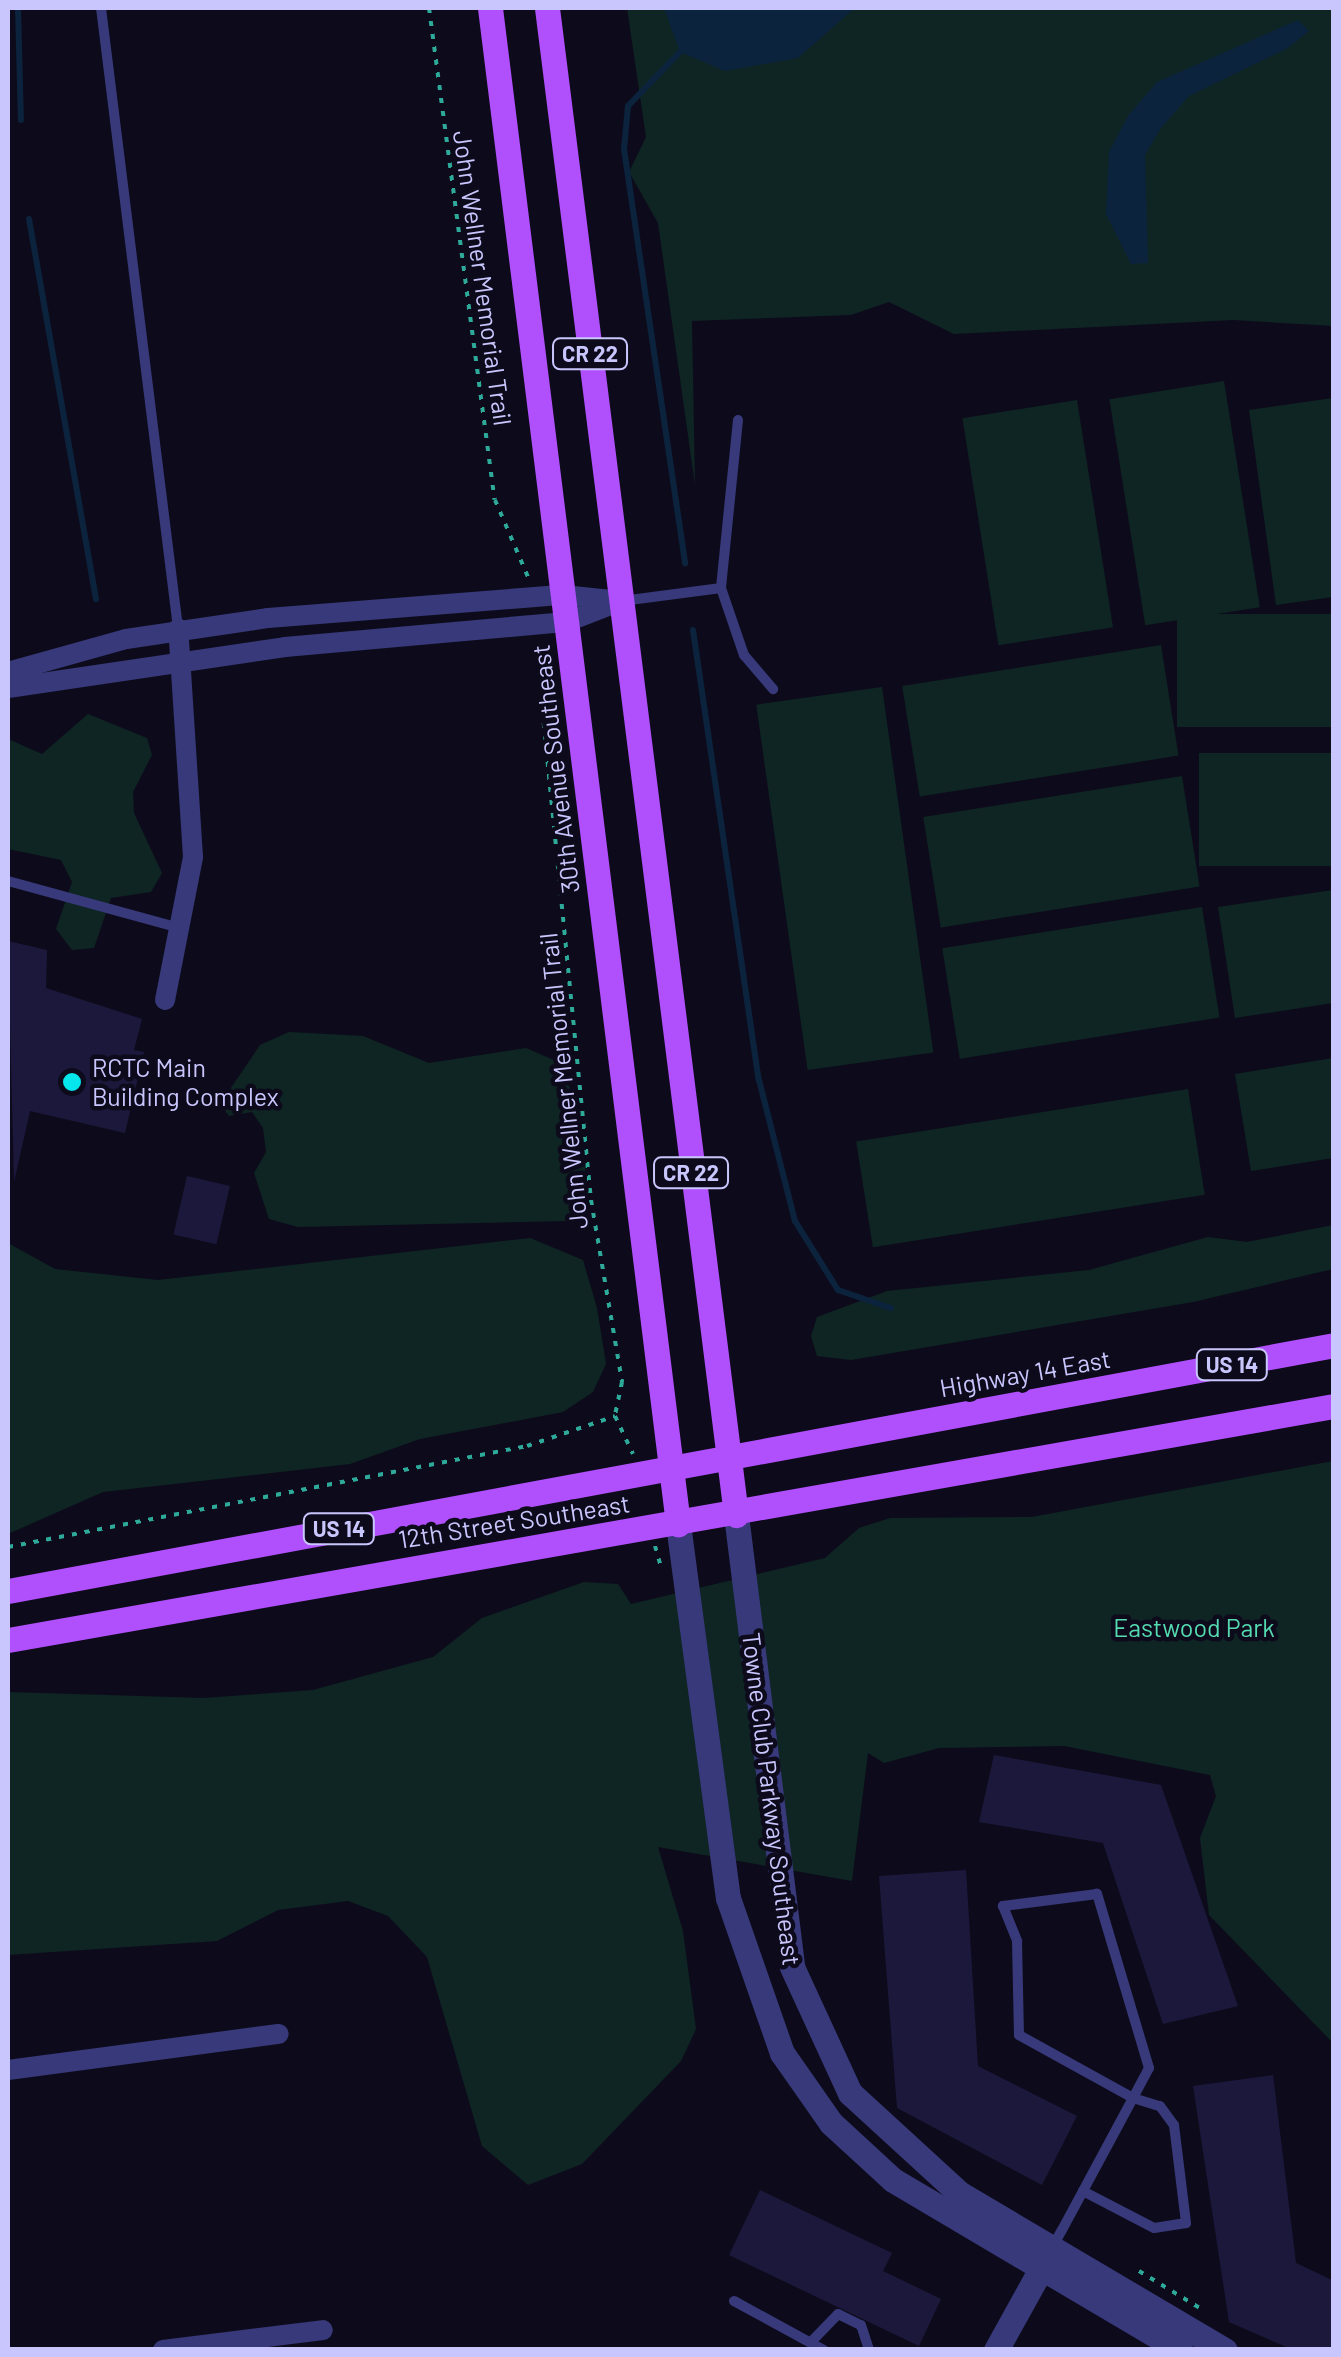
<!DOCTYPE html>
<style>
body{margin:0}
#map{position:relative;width:1341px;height:2357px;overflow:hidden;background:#0d0b1b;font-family:Barlow,sans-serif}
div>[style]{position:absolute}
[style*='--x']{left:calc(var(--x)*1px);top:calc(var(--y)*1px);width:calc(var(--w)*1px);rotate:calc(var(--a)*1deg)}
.green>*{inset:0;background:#0e2523;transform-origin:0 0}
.water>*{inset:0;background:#0c233e}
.stream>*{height:6px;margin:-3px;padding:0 3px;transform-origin:3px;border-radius:3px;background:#0c233e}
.building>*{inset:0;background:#1c183c;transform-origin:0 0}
.path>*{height:4px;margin-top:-2px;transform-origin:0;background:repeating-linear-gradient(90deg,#2eaa9a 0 5px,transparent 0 13px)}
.service>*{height:10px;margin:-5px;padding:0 5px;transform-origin:5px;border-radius:5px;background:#37397a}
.minor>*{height:20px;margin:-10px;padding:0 10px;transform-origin:10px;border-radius:10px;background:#37397a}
.tertiary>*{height:25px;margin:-12.5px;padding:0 12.5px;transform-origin:12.5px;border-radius:12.5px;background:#37397a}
.primary>*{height:25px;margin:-12.5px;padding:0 12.5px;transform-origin:12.5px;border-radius:12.5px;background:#b04ffc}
.dots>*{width:28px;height:28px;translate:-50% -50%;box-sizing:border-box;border:5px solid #0d0b1b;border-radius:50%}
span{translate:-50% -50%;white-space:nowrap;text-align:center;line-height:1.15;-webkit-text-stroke:9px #0d0b1b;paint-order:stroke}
.shield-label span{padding:2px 8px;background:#0d0b1b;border:2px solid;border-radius:8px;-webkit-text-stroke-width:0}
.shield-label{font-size:22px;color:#c9c6fe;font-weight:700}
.street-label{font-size:25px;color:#c9c6fe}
.poi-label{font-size:25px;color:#c9c6fe}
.left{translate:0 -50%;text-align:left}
.park-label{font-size:25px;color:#55dbb1}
.frame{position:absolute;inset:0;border:10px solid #c9c6fe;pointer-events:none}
</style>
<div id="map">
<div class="green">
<i style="clip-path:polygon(627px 8px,1333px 8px,1333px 326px,1233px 320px,954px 334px,889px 302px,851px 315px,692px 321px,695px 485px,658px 223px,629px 172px,646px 137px)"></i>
<i style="left:1224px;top:381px;width:229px;height:116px;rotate:81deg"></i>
<i style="clip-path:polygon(1333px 398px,1333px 597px,1276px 605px,1249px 410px)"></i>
<i style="left:1077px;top:400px;width:230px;height:116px;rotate:81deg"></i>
<i style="left:1333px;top:614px;width:113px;height:156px;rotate:90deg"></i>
<i style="left:1161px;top:645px;width:112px;height:262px;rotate:81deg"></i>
<i style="left:882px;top:687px;width:369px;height:127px;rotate:82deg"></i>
<i style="clip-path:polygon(88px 714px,147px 738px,152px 755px,133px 792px,134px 813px,162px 873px,151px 892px,111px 898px,94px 948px,72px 950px,56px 929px,72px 882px,61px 860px,8px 849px,8px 739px,42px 754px)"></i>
<i style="left:1333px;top:753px;width:113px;height:134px;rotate:90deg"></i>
<i style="left:1182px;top:776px;width:112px;height:262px;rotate:81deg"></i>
<i style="clip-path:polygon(1333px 890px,1333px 1003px,1235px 1018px,1218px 907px)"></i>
<i style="left:1202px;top:907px;width:112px;height:263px;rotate:81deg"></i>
<i style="clip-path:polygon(289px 1032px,363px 1036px,429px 1063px,526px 1048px,556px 1061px,576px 1100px,588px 1191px,569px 1221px,298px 1227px,269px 1219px,254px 1173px,266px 1152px,263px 1128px,252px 1112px,229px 1116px,220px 1104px,260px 1045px)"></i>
<i style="clip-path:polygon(1333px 1058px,1333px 1158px,1251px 1171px,1235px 1074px)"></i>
<i style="left:1188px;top:1089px;width:107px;height:336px;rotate:81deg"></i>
<i style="clip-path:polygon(1333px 1225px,1333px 1269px,1193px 1302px,851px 1360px,817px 1356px,811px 1336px,817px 1317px,887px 1291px,1089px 1270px,1208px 1237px,1247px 1242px)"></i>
<i style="clip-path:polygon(530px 1238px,583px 1260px,597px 1308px,606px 1364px,593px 1392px,563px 1412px,420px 1439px,350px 1464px,103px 1492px,8px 1534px,8px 1243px,55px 1269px,158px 1280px)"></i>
<i style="clip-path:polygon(1333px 1461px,1333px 2043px,1209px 1915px,1200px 1838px,1216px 1796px,1210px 1775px,1064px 1746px,939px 1748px,884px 1763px,868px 1753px,852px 1881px,658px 1847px,683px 1931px,696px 2029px,681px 2061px,582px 2164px,528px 2185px,482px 2146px,427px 1957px,388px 1916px,348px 1901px,278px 1910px,217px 1941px,8px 1955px,8px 1692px,203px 1698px,313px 1690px,433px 1657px,482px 1618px,584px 1582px,618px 1584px,631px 1604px,825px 1558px,859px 1528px,890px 1518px,1032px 1517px)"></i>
</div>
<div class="water">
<i style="clip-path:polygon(664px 8px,855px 8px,798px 58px,725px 71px,680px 52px)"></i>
<i style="clip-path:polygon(1298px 20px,1309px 31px,1288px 48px,1189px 96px,1161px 128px,1145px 155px,1148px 263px,1131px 264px,1106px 214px,1109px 152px,1128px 116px,1157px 82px)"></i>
</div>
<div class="stream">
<i style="--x:18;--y:8;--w:112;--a:88.5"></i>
<i style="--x:680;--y:52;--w:75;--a:133.9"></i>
<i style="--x:628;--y:106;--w:43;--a:95.3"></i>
<i style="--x:624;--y:149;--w:419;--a:81.6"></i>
<i style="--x:29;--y:219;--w:386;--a:80"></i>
<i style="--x:693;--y:630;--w:455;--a:81.7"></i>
<i style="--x:759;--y:1080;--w:146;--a:75.7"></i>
<i style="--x:795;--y:1221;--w:81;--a:58.1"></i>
<i style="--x:838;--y:1290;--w:56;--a:18.8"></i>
</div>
<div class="building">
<i style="clip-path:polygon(8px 941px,47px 950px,46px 988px,142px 1019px,134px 1050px,144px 1052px,125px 1133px,30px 1111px,14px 1182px)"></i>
<i style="left:187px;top:1176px;width:44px;height:60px;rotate:13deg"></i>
<i style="clip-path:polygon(994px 1755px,1161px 1785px,1238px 2006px,1163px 2024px,1103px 1843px,979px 1822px)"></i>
<i style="clip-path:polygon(966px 1870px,978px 2066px,1077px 2116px,1042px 2185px,897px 2108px,879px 1876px)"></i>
<i style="clip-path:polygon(1273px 2075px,1296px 2263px,1334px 2281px,1334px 2350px,1293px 2350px,1229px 2322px,1193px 2086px)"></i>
<i style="clip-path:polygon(760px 2190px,892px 2253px,883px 2271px,941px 2299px,919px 2346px,729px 2255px)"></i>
</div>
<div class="path">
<i style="--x:429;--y:8;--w:496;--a:82.4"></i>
<i style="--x:495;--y:500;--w:84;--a:66.8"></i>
<i style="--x:536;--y:645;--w:558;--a:84.34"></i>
<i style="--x:591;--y:1200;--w:185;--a:80.3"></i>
<i style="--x:622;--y:1382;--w:35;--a:102"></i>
<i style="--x:615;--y:1416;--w:42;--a:64.7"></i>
<i style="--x:655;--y:1546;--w:19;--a:74"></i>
<i style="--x:8;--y:1547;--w:529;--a:-11.01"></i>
<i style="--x:527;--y:1446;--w:93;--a:-18.8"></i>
<i style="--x:1139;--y:2271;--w:75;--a:31.4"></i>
</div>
<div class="service">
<i style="--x:101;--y:8;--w:625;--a:82.92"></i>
<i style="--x:738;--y:420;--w:169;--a:95.8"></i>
<i style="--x:721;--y:588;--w:71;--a:71.1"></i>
<i style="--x:744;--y:655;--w:45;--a:49.5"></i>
<i style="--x:622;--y:601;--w:100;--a:-7.5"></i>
<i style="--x:8;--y:881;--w:178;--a:15.3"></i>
<i style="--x:1053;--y:2246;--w:18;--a:-61"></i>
<i style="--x:1062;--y:2230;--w:44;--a:-61.7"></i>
<i style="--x:1083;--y:2191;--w:106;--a:-61.7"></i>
<i style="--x:1133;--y:2098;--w:34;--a:-62"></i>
<i style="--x:1149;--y:2068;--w:182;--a:-106.6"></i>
<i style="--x:1097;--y:1894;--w:95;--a:172.7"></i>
<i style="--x:1003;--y:1906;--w:38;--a:68"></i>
<i style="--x:1017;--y:1941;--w:94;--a:88.8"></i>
<i style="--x:1019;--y:2035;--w:130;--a:28.9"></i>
<i style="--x:1133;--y:2098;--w:28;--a:17"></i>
<i style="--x:1160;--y:2106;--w:24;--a:54"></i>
<i style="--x:1174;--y:2125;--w:99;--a:83"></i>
<i style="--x:1186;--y:2223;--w:32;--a:171"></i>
<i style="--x:1154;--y:2228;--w:80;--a:-152.5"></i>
<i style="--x:734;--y:2301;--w:102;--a:28.6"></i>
<i style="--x:811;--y:2342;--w:39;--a:-46"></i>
<i style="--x:838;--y:2314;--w:25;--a:26"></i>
<i style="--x:861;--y:2325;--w:26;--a:72"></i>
</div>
<div class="minor">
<i style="--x:8;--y:672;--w:123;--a:-15.6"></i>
<i style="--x:126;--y:639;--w:144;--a:-8.4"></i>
<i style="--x:268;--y:618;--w:296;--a:-4.5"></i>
<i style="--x:563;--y:595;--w:58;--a:5.9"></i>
<i style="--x:8;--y:688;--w:280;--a:-8.4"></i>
<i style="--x:285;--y:647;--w:283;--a:-5.1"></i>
<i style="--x:567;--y:622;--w:58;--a:-21.3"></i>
<i style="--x:165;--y:1000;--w:146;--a:-78.9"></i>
<i style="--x:193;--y:857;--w:229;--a:-93.7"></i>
<i style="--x:8;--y:2070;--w:273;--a:-7.6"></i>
<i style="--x:163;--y:2350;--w:161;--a:-7.1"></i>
</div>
<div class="tertiary">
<i style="--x:736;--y:1515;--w:455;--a:82.9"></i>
<i style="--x:792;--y:1967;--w:139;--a:65.3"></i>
<i style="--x:850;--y:2093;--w:148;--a:42.5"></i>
<i style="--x:959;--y:2193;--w:309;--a:30.6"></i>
<i style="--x:678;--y:1524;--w:377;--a:82.4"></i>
<i style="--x:728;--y:1898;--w:164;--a:70.8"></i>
<i style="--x:782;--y:2053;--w:85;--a:55"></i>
<i style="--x:831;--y:2123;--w:84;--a:42.6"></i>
<i style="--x:893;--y:2180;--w:334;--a:30.6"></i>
<i style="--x:996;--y:2350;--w:107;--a:-61"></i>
</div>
<div class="primary">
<i style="--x:490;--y:8;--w:1528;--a:82.93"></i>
<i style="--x:547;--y:8;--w:1519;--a:82.85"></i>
<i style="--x:8;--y:1591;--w:1349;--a:-10.51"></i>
<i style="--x:8;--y:1640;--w:1346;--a:-10.01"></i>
</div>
<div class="dots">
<i style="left:72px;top:1082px;background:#04e5ec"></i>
</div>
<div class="shield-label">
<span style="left:590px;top:354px">CR 22</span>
<span style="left:691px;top:1173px">CR 22</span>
<span style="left:1232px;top:1365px">US 14</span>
<span style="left:339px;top:1529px">US 14</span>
</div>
<div class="street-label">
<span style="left:483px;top:278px;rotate:82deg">John Wellner Memorial Trail</span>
<span style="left:555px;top:769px;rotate:-97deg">30th Avenue Southeast</span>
<span style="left:563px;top:1081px;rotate:-96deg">John Wellner Memorial Trail</span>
<span style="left:1025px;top:1373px;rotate:-10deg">Highway 14 East</span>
<span style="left:514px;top:1521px;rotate:-9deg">12th Street Southeast</span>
<span style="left:772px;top:1799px;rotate:83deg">Towne Club Parkway Southeast</span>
</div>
<div class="poi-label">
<span class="left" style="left:92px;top:1082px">RCTC Main<br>Building Complex</span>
</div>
<div class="park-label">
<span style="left:1194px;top:1627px">Eastwood Park</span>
</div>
<div class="frame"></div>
</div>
